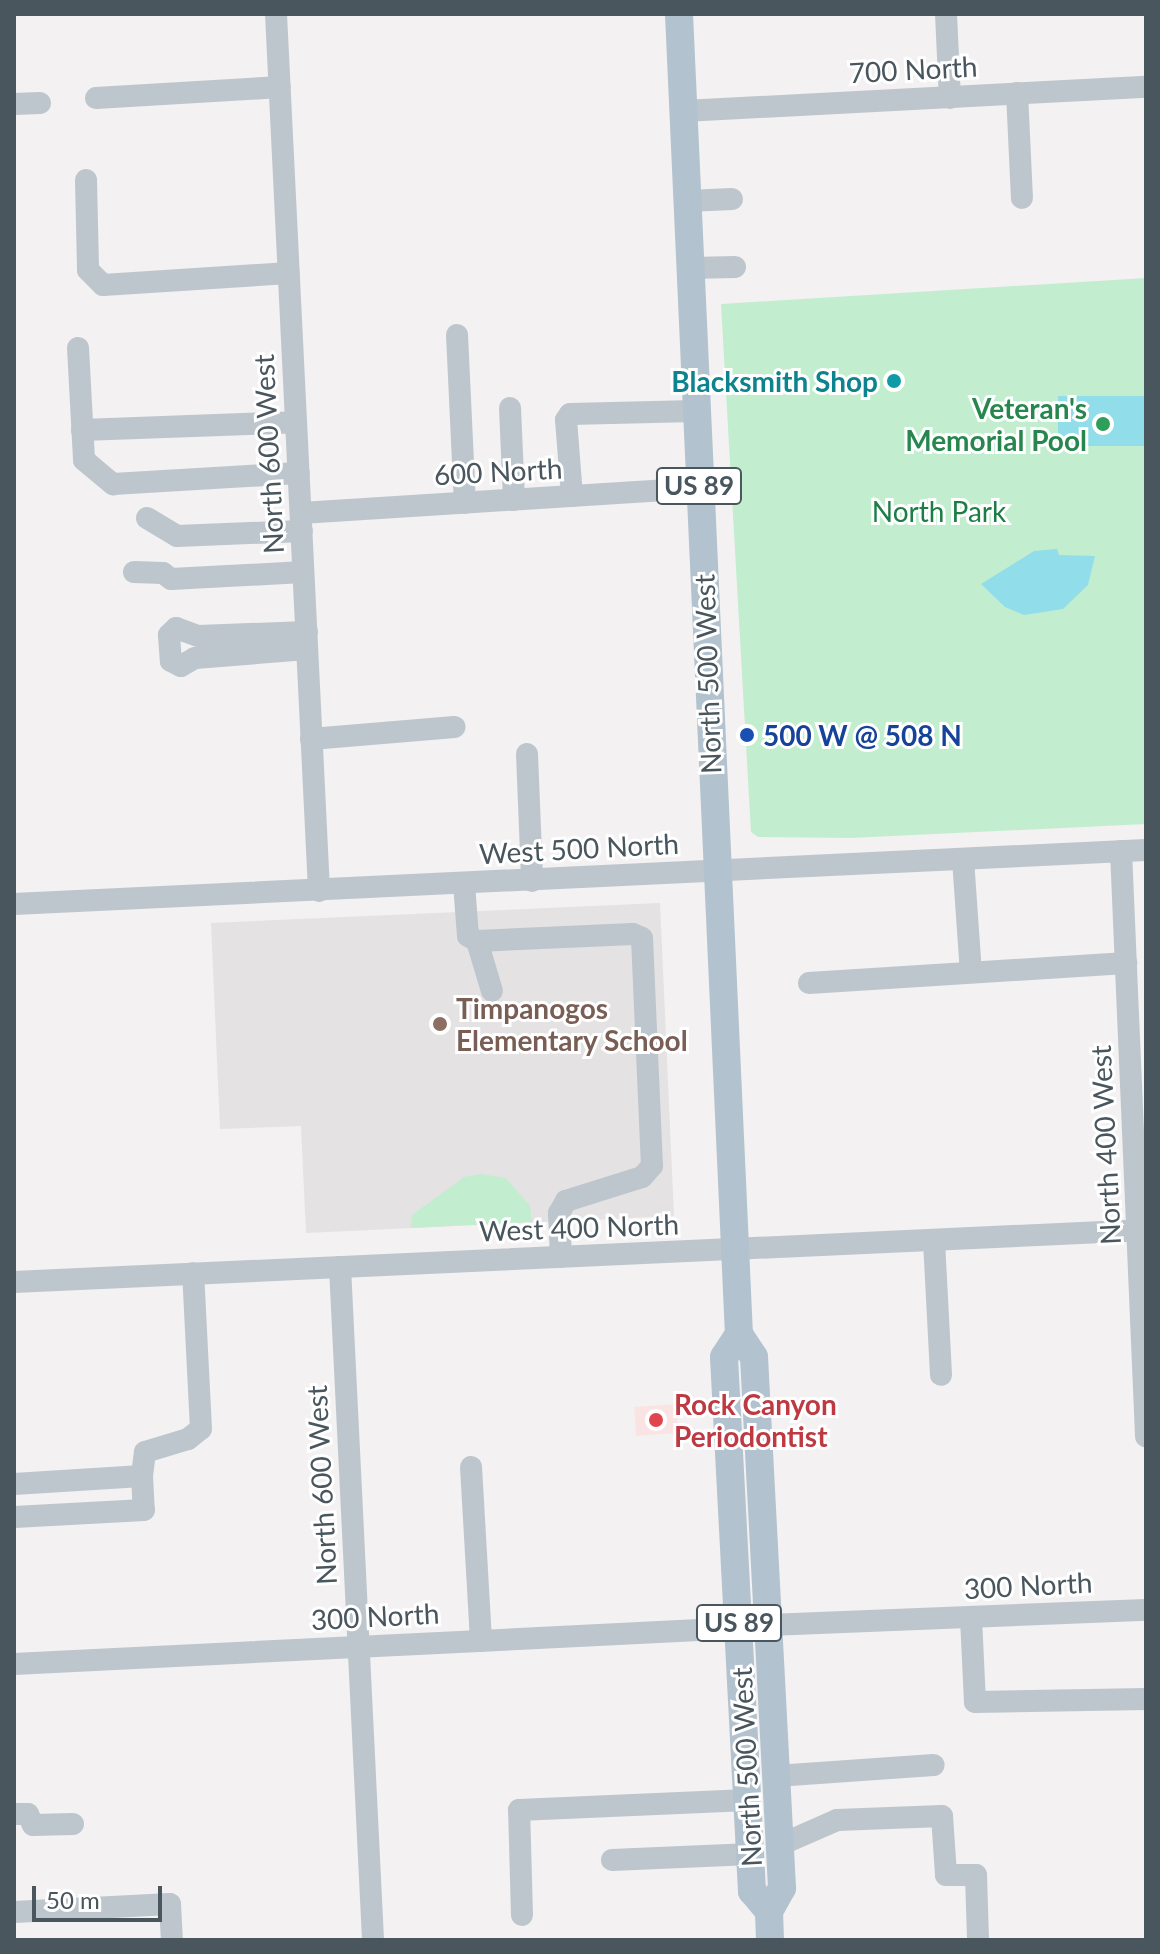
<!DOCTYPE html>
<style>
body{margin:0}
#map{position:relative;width:1160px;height:1954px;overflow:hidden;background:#f3f1f1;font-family:Lato,sans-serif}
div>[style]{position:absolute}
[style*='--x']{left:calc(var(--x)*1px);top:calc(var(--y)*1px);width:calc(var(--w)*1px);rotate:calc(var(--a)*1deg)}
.education>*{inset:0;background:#e4e2e3}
.medical>*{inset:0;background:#fae4e3;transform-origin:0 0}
.green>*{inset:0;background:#c2eecf}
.water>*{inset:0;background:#91dde9;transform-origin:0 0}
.minor>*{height:22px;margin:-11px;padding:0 11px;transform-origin:11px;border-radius:11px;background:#bdc6cd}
.major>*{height:28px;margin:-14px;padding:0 14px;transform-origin:14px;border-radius:14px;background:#b2c2ce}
.dots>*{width:22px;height:22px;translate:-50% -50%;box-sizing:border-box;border:4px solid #fff;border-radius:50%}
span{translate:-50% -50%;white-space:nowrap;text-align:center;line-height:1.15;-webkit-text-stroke:6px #fff;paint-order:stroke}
.shield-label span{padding:2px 6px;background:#fff;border:2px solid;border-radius:6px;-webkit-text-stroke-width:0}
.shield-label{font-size:26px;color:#49565e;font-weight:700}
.street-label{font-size:28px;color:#49565e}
.culture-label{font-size:28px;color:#0d838f;font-weight:700}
.right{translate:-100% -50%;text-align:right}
.leisure-label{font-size:28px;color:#27864d;font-weight:700}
.park-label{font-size:28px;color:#1c7d45}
.transit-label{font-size:28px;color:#164399;font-weight:700}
.left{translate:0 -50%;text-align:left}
.education-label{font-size:28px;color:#785e54;font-weight:700}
.health-label{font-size:28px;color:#be3a42;font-weight:700}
.frame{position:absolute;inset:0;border:16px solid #49565e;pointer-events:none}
.scale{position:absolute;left:32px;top:1886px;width:130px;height:36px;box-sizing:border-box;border:4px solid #49565e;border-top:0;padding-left:10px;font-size:24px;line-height:28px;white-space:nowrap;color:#49565e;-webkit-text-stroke:6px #fff;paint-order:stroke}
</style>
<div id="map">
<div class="education">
<i style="clip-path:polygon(660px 903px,674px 1216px,306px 1233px,301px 1126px,220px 1129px,211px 923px)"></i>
</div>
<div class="medical">
<i style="left:676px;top:1404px;width:29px;height:42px;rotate:86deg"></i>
</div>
<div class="green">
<i style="clip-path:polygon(1146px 278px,1146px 824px,851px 838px,758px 837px,751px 832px,721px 304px)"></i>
<i style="clip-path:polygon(481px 1174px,506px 1178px,530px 1206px,532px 1222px,411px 1228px,412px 1215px,464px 1177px)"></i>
</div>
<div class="water">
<i style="left:1146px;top:396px;width:50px;height:88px;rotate:90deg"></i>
<i style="clip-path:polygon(1057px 549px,1059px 555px,1095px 556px,1088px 585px,1063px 609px,1024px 615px,1005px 607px,981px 584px,1034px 551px)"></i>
</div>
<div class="minor">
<i style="--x:276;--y:14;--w:878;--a:87.19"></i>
<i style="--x:946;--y:14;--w:84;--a:87.3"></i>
<i style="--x:1017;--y:93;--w:105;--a:87.3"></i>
<i style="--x:96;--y:98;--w:184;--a:-3.4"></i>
<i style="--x:14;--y:104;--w:26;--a:-2"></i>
<i style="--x:684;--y:111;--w:463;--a:-3"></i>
<i style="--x:86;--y:180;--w:90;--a:88.7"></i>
<i style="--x:88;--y:270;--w:21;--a:45"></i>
<i style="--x:103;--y:285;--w:186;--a:-3.7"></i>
<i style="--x:688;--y:201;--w:44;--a:-2.6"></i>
<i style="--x:691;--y:268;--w:44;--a:-1.3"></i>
<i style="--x:457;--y:335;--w:168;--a:87.3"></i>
<i style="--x:78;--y:348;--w:112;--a:86.9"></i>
<i style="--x:84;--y:460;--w:38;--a:40"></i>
<i style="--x:113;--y:484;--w:186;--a:-3.4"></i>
<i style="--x:510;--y:408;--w:92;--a:87.5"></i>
<i style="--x:82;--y:430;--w:214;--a:-2.1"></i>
<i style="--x:572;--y:496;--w:76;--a:-94.5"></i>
<i style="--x:566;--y:420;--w:7;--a:-56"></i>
<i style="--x:570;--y:414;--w:124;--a:-1.4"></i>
<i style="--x:301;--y:513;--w:400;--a:-3.6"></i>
<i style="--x:147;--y:518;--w:35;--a:31"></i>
<i style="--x:177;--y:536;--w:125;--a:-2.3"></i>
<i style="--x:134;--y:572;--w:29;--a:2"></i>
<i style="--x:163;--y:573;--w:10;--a:37"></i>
<i style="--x:171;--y:579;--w:132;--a:-3"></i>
<i style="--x:307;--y:632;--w:109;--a:177.9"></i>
<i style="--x:198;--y:636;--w:23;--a:-160"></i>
<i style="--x:176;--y:628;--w:10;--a:135"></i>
<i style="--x:169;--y:635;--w:26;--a:86"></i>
<i style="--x:171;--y:661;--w:11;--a:27"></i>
<i style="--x:181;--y:666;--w:16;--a:-30"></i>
<i style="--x:195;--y:658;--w:112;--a:-4.6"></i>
<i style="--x:311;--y:739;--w:144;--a:-4.8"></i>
<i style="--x:527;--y:754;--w:127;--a:87.7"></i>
<i style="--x:1121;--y:851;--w:586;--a:87.55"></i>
<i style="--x:963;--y:859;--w:113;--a:86"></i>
<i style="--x:464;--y:884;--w:52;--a:85.6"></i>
<i style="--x:468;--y:936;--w:10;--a:29"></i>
<i style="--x:477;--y:941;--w:156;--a:-2.6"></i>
<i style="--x:633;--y:934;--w:10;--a:24"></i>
<i style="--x:642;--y:938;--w:228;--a:87.5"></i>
<i style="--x:652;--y:1166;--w:15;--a:132"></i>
<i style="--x:642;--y:1177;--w:80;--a:162.5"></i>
<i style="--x:566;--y:1201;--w:14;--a:120"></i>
<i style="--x:559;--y:1213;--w:44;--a:87.4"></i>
<i style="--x:14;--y:904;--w:1133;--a:-2.73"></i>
<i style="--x:477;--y:941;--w:52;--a:73.3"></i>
<i style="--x:809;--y:983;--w:318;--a:-3.6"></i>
<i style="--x:934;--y:1241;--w:134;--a:87"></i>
<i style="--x:340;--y:1267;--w:674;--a:87.19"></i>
<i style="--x:14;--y:1282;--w:1133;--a:-2.63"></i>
<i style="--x:471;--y:1467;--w:174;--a:86.7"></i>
<i style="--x:142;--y:1476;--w:24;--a:-83"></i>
<i style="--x:145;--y:1452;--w:45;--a:-16.8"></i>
<i style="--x:188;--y:1439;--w:16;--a:-38"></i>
<i style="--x:201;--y:1429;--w:156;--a:-92.9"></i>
<i style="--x:14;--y:1484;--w:128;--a:-3.6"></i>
<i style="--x:142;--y:1476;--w:34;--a:87"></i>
<i style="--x:144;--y:1510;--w:130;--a:176.9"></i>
<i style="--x:971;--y:1618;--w:84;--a:87.3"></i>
<i style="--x:975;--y:1702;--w:171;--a:-1"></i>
<i style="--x:769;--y:1625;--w:377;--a:-2.3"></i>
<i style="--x:14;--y:1664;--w:726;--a:-2.84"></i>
<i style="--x:776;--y:1776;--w:158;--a:-4"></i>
<i style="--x:14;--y:1814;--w:14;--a:0"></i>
<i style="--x:28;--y:1814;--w:12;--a:66"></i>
<i style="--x:33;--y:1825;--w:40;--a:-1.4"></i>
<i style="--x:780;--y:1845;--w:62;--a:-23.7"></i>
<i style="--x:837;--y:1820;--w:105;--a:-2.2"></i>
<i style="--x:942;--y:1816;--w:59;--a:86.1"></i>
<i style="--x:946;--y:1875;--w:30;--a:0"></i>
<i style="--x:976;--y:1875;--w:65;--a:88.2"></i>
<i style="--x:612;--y:1860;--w:139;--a:-2.5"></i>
<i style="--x:14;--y:1912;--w:156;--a:-2.9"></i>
<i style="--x:170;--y:1904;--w:36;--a:87"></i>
<i style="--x:522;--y:1915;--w:105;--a:-91.6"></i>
<i style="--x:519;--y:1810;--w:229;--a:-2.5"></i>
</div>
<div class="major">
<i style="--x:679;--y:14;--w:1321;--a:87.4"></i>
<i style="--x:739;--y:1334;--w:27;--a:57"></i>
<i style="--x:754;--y:1357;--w:532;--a:86.98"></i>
<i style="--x:782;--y:1888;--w:26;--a:119"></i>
<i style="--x:769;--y:1911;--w:29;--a:88"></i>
<i style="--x:739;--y:1334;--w:27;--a:123"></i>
<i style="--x:724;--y:1357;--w:535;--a:87"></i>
<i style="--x:752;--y:1891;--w:26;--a:50"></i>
</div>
<div class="dots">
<i style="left:894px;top:381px;background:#0f9aa8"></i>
<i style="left:1103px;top:424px;background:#2e9e5b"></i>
<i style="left:747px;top:735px;background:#1a4fb4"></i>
<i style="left:440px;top:1024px;background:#8d6e63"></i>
<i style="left:656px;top:1420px;background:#e0444e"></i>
</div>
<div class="shield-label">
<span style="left:699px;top:486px">US 89</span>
<span style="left:739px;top:1623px">US 89</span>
</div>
<div class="street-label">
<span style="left:913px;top:69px;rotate:-3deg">700 North</span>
<span style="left:268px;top:454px;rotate:-93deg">North 600 West</span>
<span style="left:498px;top:471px;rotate:-3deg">600 North</span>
<span style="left:707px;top:674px;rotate:-92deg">North 500 West</span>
<span style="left:579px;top:848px;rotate:-3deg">West 500 North</span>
<span style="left:1105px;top:1145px;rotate:-93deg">North 400 West</span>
<span style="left:579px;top:1227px;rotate:-2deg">West 400 North</span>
<span style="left:321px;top:1485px;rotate:-93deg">North 600 West</span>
<span style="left:1028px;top:1585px;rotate:-3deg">300 North</span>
<span style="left:375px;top:1616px;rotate:-3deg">300 North</span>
<span style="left:746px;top:1767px;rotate:-93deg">North 500 West</span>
</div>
<div class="culture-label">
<span class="right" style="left:878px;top:381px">Blacksmith Shop</span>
</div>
<div class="leisure-label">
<span class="right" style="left:1087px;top:424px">Veteran's<br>Memorial Pool</span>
</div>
<div class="park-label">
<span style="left:939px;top:511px">North Park</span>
</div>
<div class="transit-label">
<span class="left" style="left:763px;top:735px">500 W @ 508 N</span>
</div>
<div class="education-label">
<span class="left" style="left:456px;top:1024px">Timpanogos<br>Elementary School</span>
</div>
<div class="health-label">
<span class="left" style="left:674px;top:1420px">Rock Canyon<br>Periodontist</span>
</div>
<div class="frame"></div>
<div class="scale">50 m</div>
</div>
